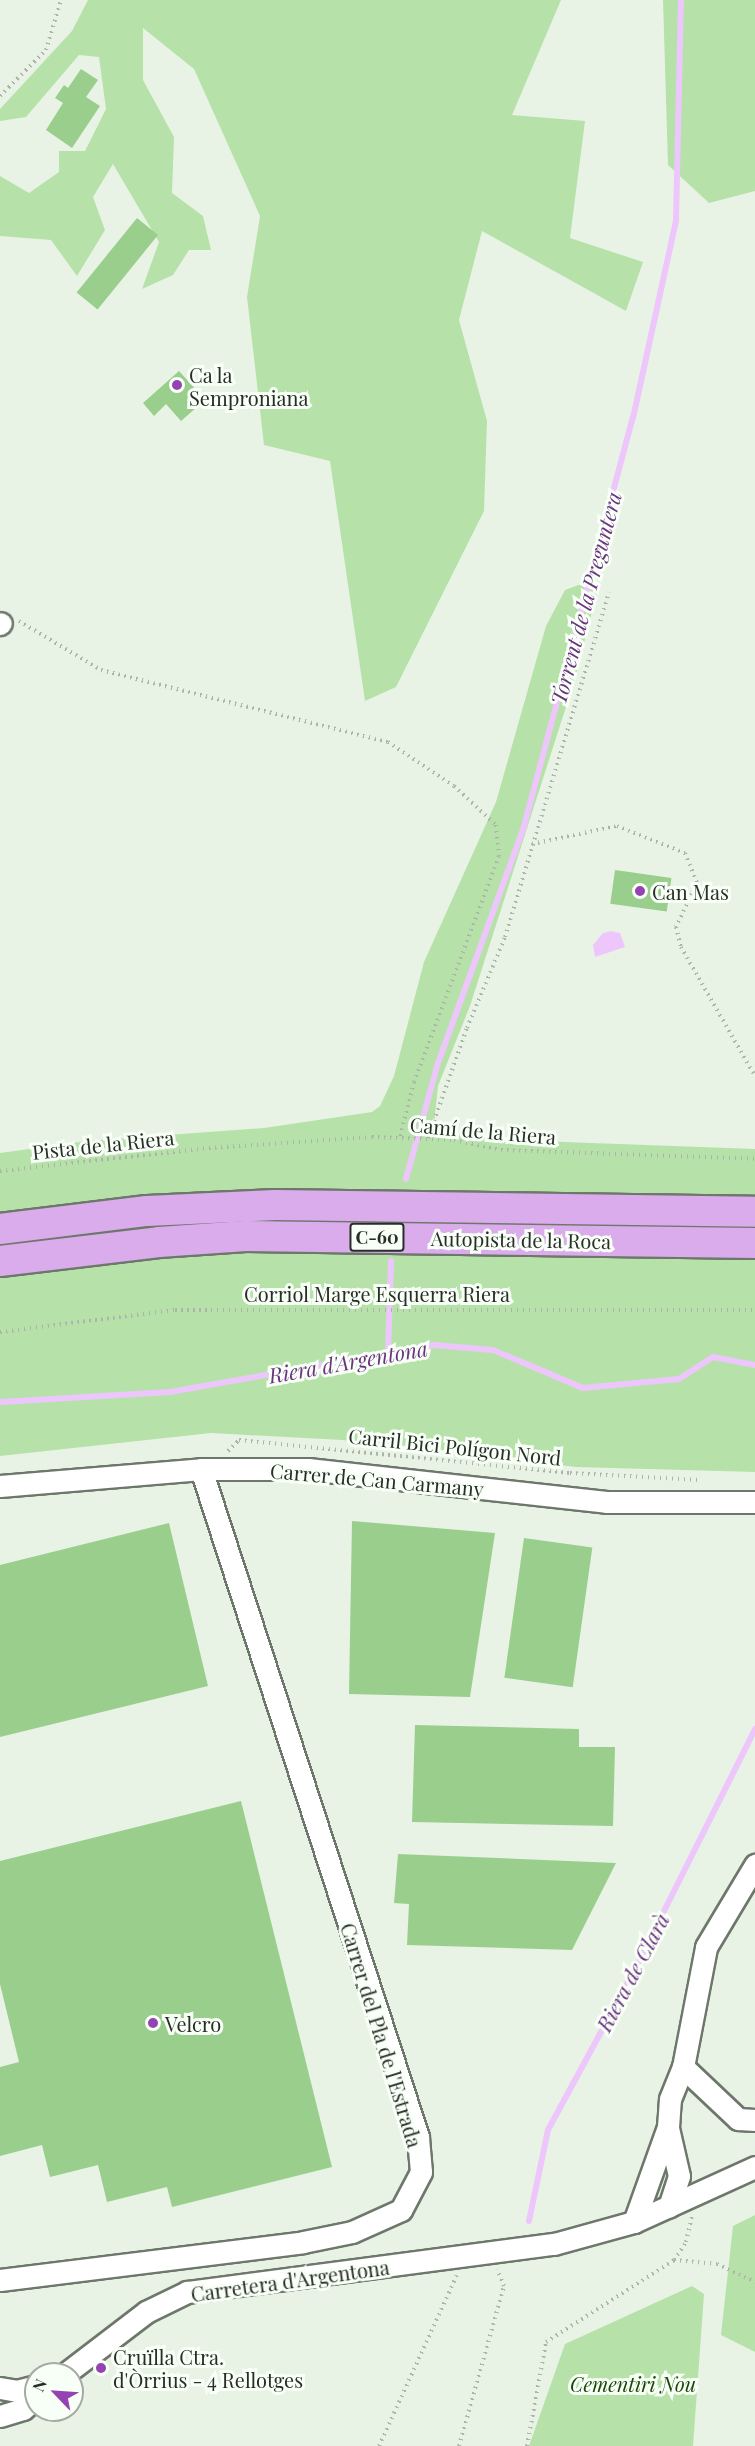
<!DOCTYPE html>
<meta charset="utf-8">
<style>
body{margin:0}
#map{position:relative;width:755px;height:2446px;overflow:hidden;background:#e8f3e6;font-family:"Playfair Display",serif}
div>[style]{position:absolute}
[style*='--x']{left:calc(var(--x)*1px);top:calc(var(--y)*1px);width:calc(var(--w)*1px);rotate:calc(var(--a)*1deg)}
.green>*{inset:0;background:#b6e2aa}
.water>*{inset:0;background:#edc6fc}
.stream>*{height:6px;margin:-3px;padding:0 3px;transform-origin:3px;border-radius:3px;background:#edc6fc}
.building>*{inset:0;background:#9ace8c;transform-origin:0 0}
.path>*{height:4px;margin-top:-2px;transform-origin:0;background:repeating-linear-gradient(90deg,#acb5aa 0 1.5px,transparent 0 6px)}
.roads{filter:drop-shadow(2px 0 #6e776b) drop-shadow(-2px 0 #6e776b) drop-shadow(0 2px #6e776b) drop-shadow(0 -2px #6e776b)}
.minor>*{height:21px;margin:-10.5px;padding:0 10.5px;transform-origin:10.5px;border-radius:10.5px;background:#fff}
.highway>*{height:30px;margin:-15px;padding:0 15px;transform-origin:15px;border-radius:15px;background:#daacec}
.dots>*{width:16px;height:16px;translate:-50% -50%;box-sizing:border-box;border:3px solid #f8fff7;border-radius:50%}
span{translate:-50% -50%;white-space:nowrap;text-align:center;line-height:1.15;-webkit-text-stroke:6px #f8fff7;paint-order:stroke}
.shield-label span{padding:2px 4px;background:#f8fff7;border:2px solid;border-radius:4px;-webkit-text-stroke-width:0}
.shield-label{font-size:18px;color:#292d28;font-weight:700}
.poi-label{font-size:20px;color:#292d28}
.left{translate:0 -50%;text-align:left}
.street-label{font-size:20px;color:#292d28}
.park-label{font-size:20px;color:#164804;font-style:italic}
.water-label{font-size:21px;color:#6c3280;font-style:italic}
.north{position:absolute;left:24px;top:2362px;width:60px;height:60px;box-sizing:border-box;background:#f8fff7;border:2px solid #a5aba4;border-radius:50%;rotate:295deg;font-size:16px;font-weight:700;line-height:24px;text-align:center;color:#292d28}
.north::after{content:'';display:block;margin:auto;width:21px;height:27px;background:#9543b2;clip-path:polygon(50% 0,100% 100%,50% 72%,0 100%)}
</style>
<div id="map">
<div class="green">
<i style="clip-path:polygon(88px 0,561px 0,512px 115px,585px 121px,570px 238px,643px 262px,626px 311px,482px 231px,459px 320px,487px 421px,484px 511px,396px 687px,365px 701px,330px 461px,264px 445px,247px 297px,260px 216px,194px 69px,143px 28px,143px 80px,174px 137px,172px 193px,203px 216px,211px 250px,189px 250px,173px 275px,142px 289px,159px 242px,113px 164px,93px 197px,105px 230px,77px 276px,51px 240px,0 236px,0 176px,29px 193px,59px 172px,59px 151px,85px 151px,106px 109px,99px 57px,79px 55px,26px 117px,0 121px,0 109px,72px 31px)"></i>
<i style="clip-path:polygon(663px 0,755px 0,755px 191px,709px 203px,668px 165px)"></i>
<i style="clip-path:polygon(581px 584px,591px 585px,597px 592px,574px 682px,470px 1006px,438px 1086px,434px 1124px,450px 1132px,510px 1140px,755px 1149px,755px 1472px,576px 1467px,342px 1440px,211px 1433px,0 1456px,0 1153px,87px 1141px,264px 1128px,372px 1112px,380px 1106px,394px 1076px,424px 962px,496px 802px,546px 626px,565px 590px)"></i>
<i style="clip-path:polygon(755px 2215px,755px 2352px,721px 2335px,733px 2226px)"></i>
<i style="clip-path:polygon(692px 2286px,704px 2294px,693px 2446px,529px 2446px,565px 2344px)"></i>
</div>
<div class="water">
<i style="clip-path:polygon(611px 931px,620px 933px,625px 947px,595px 957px,593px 945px,603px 933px)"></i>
</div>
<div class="stream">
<i style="--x:406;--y:1179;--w:120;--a:-74.6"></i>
<i style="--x:438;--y:1063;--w:248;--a:-70"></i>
<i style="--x:523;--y:830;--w:426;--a:-75.1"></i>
<i style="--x:633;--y:418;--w:203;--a:-77.7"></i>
<i style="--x:676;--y:220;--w:220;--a:-88.7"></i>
<i style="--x:388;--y:1353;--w:92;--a:-88.1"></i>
<i style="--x:0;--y:1402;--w:170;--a:-3.4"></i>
<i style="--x:170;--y:1392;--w:267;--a:-10.1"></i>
<i style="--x:433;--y:1345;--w:60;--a:4.8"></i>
<i style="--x:493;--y:1350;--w:98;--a:22.9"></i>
<i style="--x:583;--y:1388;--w:96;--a:-5.4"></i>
<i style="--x:679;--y:1379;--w:40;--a:-32.9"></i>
<i style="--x:713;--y:1357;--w:43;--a:10.8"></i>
<i style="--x:529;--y:2221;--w:93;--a:-78.2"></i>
<i style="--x:548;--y:2130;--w:179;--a:-61.6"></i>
<i style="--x:633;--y:1973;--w:273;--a:-63.4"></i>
</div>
<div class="building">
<i style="clip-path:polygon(81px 69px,98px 80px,86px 97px,100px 106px,72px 148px,46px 130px,63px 103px,55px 98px,64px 85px,68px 88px)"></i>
<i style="left:137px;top:218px;width:27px;height:96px;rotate:39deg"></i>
<i style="clip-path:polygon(179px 371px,205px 400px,181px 421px,166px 404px,154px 416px,143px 403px)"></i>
<i style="left:615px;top:870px;width:57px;height:34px;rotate:8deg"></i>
<i style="clip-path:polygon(352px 1521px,495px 1533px,470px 1697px,349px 1694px)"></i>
<i style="clip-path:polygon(169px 1523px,208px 1686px,0 1737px,0 1565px)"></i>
<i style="left:524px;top:1538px;width:69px;height:141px;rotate:8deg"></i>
<i style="clip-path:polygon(415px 1725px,579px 1729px,579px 1747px,615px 1747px,613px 1826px,412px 1822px)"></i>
<i style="clip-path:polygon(241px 1801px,332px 2167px,172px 2207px,167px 2187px,107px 2202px,98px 2165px,50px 2177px,42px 2145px,0 2156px,0 2067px,19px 2062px,0 1984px,0 1861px)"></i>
<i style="clip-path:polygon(398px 1854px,616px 1863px,572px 1950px,407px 1945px,409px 1904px,394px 1903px)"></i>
</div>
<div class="path">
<i style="--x:0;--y:96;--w:65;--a:-45"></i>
<i style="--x:46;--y:50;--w:52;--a:-73.3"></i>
<i style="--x:19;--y:621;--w:96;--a:30.9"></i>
<i style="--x:101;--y:670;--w:296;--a:14.1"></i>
<i style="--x:388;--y:742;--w:79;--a:33.7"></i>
<i style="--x:454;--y:786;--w:57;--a:42.9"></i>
<i style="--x:496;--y:825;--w:31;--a:84"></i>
<i style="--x:499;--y:856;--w:241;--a:110.6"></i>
<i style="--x:414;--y:1082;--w:57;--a:104.3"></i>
<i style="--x:532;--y:844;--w:87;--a:-12"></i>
<i style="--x:617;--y:826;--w:73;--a:21.7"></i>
<i style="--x:685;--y:853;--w:32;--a:68"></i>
<i style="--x:697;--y:883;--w:49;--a:115.5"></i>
<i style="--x:676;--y:927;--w:21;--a:76"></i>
<i style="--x:681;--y:947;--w:149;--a:60.2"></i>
<i style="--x:428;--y:1138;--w:117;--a:-70.5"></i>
<i style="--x:467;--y:1028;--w:99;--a:-67.3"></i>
<i style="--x:505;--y:937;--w:360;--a:-73.2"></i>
<i style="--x:0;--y:1171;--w:210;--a:-6.3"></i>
<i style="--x:209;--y:1148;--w:163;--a:-3.9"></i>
<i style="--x:372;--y:1137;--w:82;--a:2.1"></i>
<i style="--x:454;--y:1140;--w:48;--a:12"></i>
<i style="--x:501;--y:1150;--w:254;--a:2"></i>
<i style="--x:0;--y:1332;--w:176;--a:-7.2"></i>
<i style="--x:175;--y:1310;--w:580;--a:0"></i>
<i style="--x:228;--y:1451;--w:16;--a:-45"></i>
<i style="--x:239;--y:1440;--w:333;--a:5.7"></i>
<i style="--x:570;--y:1473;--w:130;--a:3.1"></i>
<i style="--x:674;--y:2260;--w:43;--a:5.3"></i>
<i style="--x:717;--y:2264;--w:42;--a:25.3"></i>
<i style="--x:379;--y:2446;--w:188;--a:-65.5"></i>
<i style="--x:459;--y:2446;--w:166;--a:-74.3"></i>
<i style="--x:504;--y:2286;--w:18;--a:-112"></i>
<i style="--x:527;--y:2446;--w:106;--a:-79.6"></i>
<i style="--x:546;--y:2342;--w:152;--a:-32.6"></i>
<i style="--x:674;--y:2260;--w:22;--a:-56"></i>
<i style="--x:686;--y:2242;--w:26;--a:-77"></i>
</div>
<div class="roads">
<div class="minor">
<i style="--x:0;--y:624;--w:1;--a:-45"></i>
<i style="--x:0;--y:1486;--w:202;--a:-4.8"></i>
<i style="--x:201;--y:1469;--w:107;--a:0"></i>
<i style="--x:308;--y:1469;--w:300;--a:6.3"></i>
<i style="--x:606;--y:1502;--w:149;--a:0"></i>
<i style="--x:683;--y:2067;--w:76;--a:43.4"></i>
<i style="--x:738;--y:2119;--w:17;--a:3"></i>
<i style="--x:668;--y:2128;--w:49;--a:77.1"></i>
<i style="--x:679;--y:2176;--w:32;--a:108"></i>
<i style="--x:634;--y:2222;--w:101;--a:-70.3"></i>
<i style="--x:668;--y:2127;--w:28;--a:-86"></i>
<i style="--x:670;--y:2099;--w:35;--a:-68"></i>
<i style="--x:683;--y:2067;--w:122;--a:-79.1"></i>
<i style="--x:706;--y:1947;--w:96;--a:-59.1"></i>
<i style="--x:0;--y:2280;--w:305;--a:-7.1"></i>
<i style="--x:303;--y:2242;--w:50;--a:-11.5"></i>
<i style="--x:352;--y:2232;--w:54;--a:-24.2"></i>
<i style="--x:401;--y:2210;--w:43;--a:-62.2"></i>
<i style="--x:421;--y:2172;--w:35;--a:-95"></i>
<i style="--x:418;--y:2137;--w:702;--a:-108"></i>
<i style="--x:65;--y:2374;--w:102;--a:-37.4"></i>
<i style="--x:146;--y:2312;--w:46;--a:-26"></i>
<i style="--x:187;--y:2292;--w:370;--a:-7.5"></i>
<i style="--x:554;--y:2244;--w:83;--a:-15.4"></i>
<i style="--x:634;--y:2222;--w:133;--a:-24.4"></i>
<i style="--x:0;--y:2388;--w:17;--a:10"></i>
<i style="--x:17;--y:2391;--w:20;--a:-15"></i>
<i style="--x:0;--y:2416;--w:24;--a:-17"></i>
<i style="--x:23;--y:2409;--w:17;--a:-40"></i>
</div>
<div class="highway">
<i style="--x:0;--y:1229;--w:148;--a:-7"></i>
<i style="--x:147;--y:1211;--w:128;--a:-2.7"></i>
<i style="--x:275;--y:1205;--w:480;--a:0.8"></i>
<i style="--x:0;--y:1261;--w:160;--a:-6.8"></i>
<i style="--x:159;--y:1242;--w:87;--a:-3.9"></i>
<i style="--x:246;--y:1236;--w:509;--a:0.79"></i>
</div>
</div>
<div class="dots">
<i style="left:177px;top:385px;background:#9543b2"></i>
<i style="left:640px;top:891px;background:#9543b2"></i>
<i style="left:153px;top:2023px;background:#9543b2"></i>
<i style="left:101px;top:2368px;background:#9543b2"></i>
</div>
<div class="shield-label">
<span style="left:377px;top:1237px">C-60</span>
</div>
<div class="poi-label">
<span class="left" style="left:189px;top:386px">Ca la<br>Semproniana</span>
<span class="left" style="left:652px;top:891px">Can Mas</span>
<span class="left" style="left:165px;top:2023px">Velcro</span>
<span class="left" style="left:113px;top:2368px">Cruïlla Ctra.<br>d'Òrrius - 4 Rellotges</span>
</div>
<div class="street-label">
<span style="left:483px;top:1130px;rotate:5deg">Camí de la Riera</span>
<span style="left:103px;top:1144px;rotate:-6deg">Pista de la Riera</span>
<span style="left:521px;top:1239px;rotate:1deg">Autopista de la Roca</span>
<span style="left:377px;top:1293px">Corriol Marge Esquerra Riera</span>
<span style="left:455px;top:1446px;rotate:6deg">Carril Bici Polígon Nord</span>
<span style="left:377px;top:1479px;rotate:5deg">Carrer de Can Carmany</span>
<span style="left:382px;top:2035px;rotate:73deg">Carrer del Pla de l'Estrada</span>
<span style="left:290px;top:2280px;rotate:-8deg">Carretera d'Argentona</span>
</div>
<div class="park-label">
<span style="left:633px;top:2383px">Cementiri Nou</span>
</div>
<div class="water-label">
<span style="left:585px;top:598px;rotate:-75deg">Torrent de la Preguntera</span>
<span style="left:348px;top:1361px;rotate:-10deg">Riera d'Argentona</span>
<span style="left:632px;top:1972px;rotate:-62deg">Riera de Clarà</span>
</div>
<div class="north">N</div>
</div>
